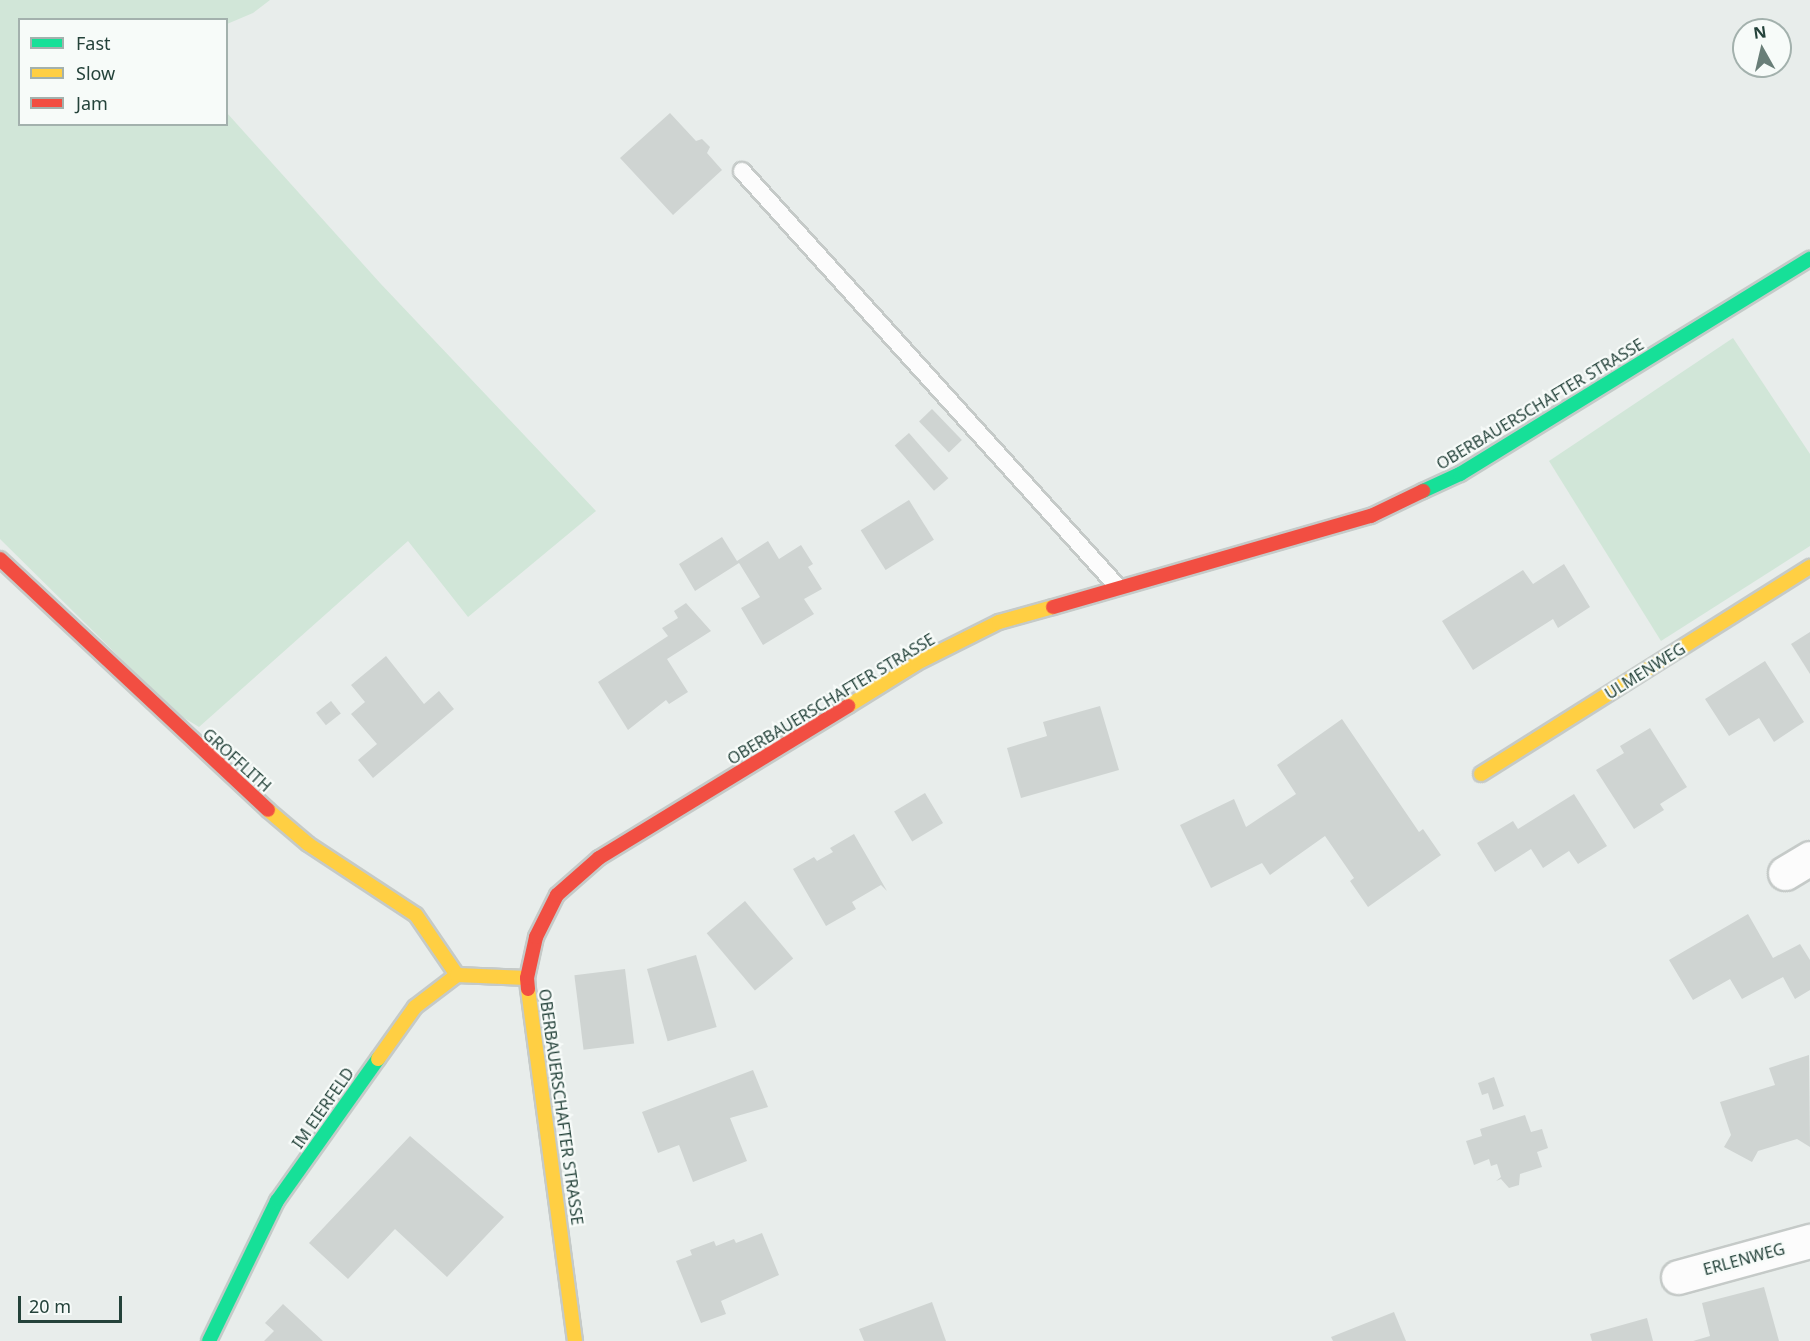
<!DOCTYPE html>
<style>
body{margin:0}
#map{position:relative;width:1810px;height:1341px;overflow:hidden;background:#e8edeb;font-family:"Noto Sans",sans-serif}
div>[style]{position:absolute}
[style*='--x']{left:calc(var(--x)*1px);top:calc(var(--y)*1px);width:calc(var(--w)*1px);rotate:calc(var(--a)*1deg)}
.green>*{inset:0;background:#d1e6d8}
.building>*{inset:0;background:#cfd4d2;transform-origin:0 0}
.roads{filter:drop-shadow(2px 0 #c5cac8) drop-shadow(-2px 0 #c5cac8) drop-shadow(0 2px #c5cac8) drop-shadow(0 -2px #c5cac8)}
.lane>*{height:16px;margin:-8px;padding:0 8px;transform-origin:8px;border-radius:8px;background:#fcfcfc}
.street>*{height:33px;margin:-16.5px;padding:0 16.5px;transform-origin:16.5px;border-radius:16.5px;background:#fcfcfc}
.fast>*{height:14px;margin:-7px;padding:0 7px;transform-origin:7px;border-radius:7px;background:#16e098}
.slow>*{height:14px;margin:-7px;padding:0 7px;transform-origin:7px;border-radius:7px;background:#ffcf43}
.jam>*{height:14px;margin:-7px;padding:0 7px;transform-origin:7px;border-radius:7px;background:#f24e42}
span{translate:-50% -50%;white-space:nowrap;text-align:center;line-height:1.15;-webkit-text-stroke:4.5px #f7fbf9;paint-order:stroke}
.street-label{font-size:16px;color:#24423a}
.legend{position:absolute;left:18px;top:18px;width:210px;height:108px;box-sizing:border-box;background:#f7fbf9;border:2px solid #a3b1ad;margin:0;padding:8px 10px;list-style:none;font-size:18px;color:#24423a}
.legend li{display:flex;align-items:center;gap:12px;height:30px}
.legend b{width:30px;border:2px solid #a3b1ad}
.north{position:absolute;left:1732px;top:18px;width:60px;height:60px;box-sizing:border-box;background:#f7fbf9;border:2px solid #a3b1ad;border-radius:50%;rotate:352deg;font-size:16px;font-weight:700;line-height:24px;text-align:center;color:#24423a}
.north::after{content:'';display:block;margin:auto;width:21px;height:27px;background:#697e78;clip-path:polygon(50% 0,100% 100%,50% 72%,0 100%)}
.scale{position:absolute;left:18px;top:1296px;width:104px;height:27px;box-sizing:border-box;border:3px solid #24423a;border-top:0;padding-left:8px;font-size:18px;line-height:21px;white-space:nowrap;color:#24423a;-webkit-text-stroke:4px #f7fbf9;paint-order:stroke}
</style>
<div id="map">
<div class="green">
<i style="clip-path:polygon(0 0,270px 0,253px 13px,227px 24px,226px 20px,20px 20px,20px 124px,226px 124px,227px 113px,380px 283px,596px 511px,468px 617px,408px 541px,199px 727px,176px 713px,0 539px)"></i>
<i style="clip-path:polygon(1733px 338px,1810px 454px,1810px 546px,1661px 641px,1549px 461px)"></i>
</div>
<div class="building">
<i style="clip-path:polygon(670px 113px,696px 141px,702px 139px,710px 147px,707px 153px,722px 170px,673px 215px,620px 158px)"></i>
<i style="left:932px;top:409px;width:43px;height:18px;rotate:46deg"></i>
<i style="left:909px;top:433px;width:60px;height:19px;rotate:49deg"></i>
<i style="left:909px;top:500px;width:47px;height:57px;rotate:58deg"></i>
<i style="clip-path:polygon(722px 537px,737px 561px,768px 541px,779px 559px,801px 545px,813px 564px,808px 567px,822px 589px,804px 599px,814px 614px,763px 645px,741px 608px,760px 597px,739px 563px,695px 591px,679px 564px)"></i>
<i style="clip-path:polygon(1564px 564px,1590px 607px,1558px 628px,1553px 619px,1473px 670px,1442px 621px,1523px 570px,1533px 584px)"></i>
<i style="clip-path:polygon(686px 603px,711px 631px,667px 659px,688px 692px,669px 704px,666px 700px,628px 730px,598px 682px,668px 636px,662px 628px,678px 618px,674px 611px)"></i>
<i style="clip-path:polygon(1810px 632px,1810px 674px,1791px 644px)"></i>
<i style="clip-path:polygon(386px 656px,424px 704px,439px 691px,454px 709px,373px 778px,358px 760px,377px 744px,351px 714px,365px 702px,351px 685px)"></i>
<i style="clip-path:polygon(1765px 661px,1804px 722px,1774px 742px,1759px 718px,1729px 736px,1705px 699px)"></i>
<i style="left:331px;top:701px;width:16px;height:19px;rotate:52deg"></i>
<i style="clip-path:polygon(1100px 706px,1119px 770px,1021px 798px,1007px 748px,1047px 736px,1043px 722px)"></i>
<i style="clip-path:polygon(1342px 719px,1419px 832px,1423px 829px,1441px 855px,1368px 907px,1350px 881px,1354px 878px,1325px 836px,1270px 875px,1262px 863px,1211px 888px,1180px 825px,1234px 799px,1246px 827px,1296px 794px,1277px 765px)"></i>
<i style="clip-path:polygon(1650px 728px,1687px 787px,1660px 804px,1664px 810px,1634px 829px,1596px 770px,1624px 753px,1620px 746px)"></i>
<i style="left:925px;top:793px;width:35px;height:36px;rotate:59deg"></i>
<i style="clip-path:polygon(1574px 794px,1607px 846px,1578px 864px,1569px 851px,1543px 868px,1531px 849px,1495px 872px,1477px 843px,1513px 821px,1518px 829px)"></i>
<i style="clip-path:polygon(854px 834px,887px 891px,881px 885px,852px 902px,856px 909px,826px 926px,793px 869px,814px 857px,817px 861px,833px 852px,830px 848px)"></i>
<i style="left:745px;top:901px;width:75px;height:50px;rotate:50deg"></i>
<i style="clip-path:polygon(1748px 914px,1773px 958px,1800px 944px,1810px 960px,1810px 990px,1795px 999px,1783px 977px,1742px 999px,1730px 979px,1693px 1000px,1669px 960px)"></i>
<i style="left:696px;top:955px;width:75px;height:51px;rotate:74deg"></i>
<i style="left:625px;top:969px;width:75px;height:51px;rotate:83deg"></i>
<i style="clip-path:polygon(1809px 1055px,1810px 1147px,1797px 1139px,1758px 1151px,1752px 1162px,1724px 1147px,1731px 1135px,1720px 1102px,1775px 1085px,1769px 1068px)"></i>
<i style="clip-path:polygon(753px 1070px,768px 1107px,730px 1118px,747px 1161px,693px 1182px,679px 1145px,658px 1153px,642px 1112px)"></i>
<i style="clip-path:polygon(1494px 1077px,1504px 1106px,1493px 1110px,1488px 1093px,1482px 1095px,1478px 1083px)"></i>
<i style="clip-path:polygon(1525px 1115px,1531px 1132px,1542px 1129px,1548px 1148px,1537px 1152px,1542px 1167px,1520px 1174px,1519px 1185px,1509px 1188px,1501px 1179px,1496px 1181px,1501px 1177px,1497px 1164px,1491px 1166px,1489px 1159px,1474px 1165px,1466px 1141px,1482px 1136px,1480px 1129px)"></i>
<i style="clip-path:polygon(410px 1136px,504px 1217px,447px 1277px,395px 1229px,348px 1279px,309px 1243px)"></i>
<i style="clip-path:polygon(762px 1233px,779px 1275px,721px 1301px,726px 1314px,701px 1323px,676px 1261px,692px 1255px,690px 1250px,714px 1241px,716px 1246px,734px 1239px,736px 1243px)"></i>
<i style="clip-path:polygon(1764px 1287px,1779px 1341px,1693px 1341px,1710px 1336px,1702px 1303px)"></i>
<i style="clip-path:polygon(932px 1302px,946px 1341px,864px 1341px,859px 1329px)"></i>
<i style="clip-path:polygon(283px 1304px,323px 1341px,264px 1341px,274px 1331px,265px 1323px)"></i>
<i style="clip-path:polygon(1394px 1312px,1406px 1341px,1333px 1341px,1331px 1337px)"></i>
<i style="clip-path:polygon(1647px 1318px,1653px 1341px,1592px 1341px,1590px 1334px)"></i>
</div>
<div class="roads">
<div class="lane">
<i style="--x:742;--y:171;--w:559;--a:47.9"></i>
</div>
<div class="street">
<i style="--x:1785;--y:873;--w:29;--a:-31"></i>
<i style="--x:1678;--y:1277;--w:137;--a:-15.3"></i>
</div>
<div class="fast">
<i style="--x:1423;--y:491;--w:41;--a:-24.7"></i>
<i style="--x:1460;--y:474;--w:411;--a:-31.6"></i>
<i style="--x:209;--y:1341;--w:156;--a:-64.1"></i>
<i style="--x:277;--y:1201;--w:174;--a:-54.6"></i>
</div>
<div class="slow">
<i style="--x:848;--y:706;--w:81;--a:-31.9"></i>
<i style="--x:917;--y:663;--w:92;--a:-26.6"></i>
<i style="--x:999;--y:622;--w:56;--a:-15.5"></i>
<i style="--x:1481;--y:774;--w:389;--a:-32.2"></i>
<i style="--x:268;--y:810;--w:52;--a:40.4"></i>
<i style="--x:308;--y:844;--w:129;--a:33.3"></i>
<i style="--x:416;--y:915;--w:73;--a:55.7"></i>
<i style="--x:528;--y:989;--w:355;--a:82.4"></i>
<i style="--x:378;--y:1059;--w:64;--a:-54.6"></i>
<i style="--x:415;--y:1007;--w:53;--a:-37.3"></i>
<i style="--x:457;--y:975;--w:70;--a:2.5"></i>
</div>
<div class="jam">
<i style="--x:0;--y:559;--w:367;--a:43.1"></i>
<i style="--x:1053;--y:607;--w:331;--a:-16"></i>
<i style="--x:1371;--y:516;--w:58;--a:-25.7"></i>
<i style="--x:528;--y:989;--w:11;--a:-95"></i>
<i style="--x:527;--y:978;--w:42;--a:-77.6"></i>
<i style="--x:536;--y:937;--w:47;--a:-63.4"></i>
<i style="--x:557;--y:895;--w:56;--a:-41.4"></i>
<i style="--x:599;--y:858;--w:292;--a:-31.4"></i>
</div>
</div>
<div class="street-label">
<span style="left:1540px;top:404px;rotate:-31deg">OBERBAUERSCHAFTER STRASSE</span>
<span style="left:1645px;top:671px;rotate:-32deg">ULMENWEG</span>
<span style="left:831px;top:699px;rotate:-31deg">OBERBAUERSCHAFTER STRASSE</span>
<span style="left:237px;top:760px;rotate:42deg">GROFFLITH</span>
<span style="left:561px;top:1107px;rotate:82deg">OBERBAUERSCHAFTER STRASSE</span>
<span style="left:323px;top:1108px;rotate:-55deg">IM EIERFELD</span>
<span style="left:1744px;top:1259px;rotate:-15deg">ERLENWEG</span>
</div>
<ul class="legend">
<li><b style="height:8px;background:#16e098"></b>Fast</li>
<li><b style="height:8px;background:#ffcf43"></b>Slow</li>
<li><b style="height:8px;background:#f24e42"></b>Jam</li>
</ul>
<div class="north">N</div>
<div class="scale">20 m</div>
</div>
